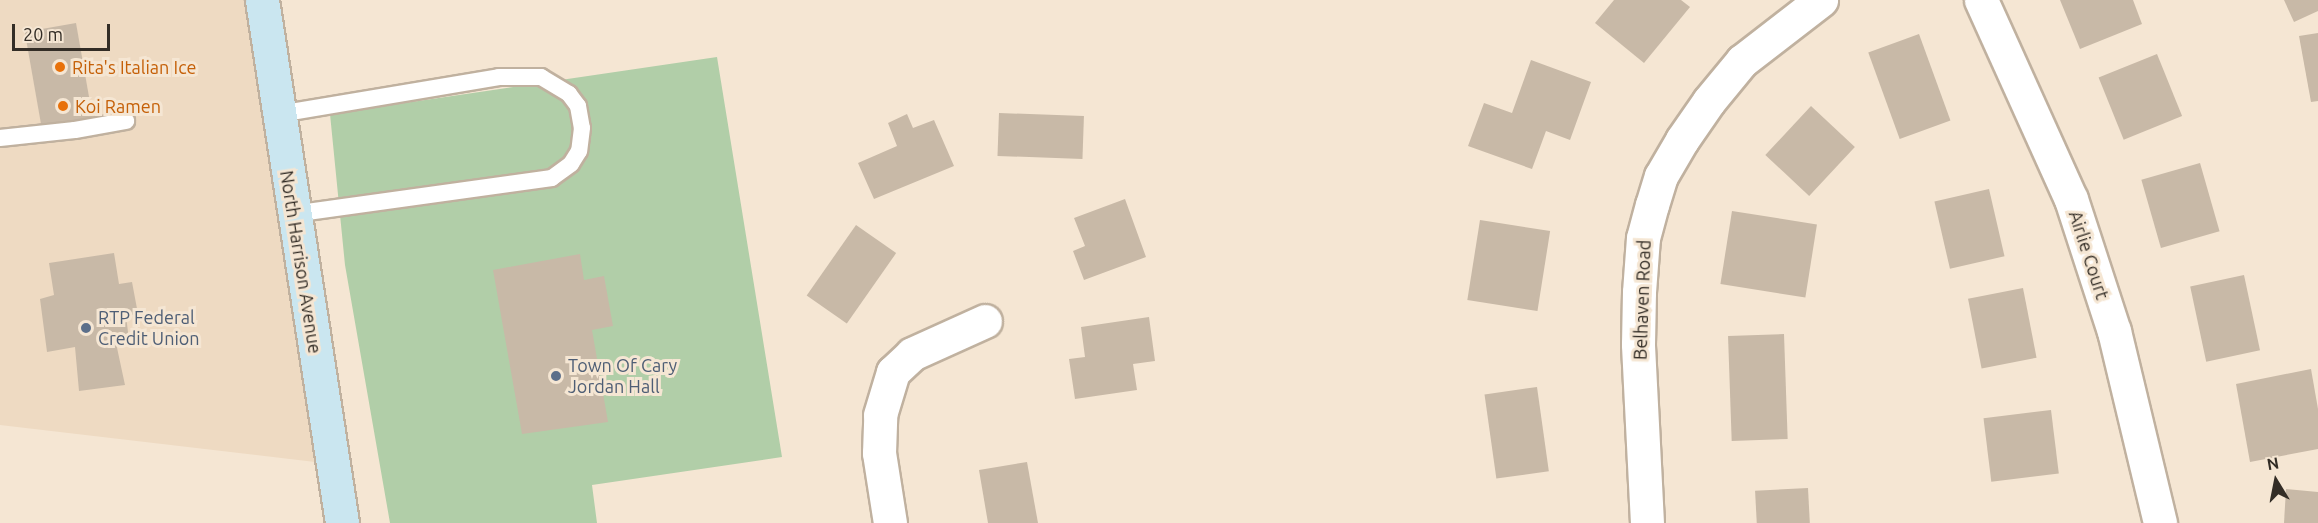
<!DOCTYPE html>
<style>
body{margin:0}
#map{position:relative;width:2318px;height:523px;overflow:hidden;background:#f5e6d3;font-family:Ubuntu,sans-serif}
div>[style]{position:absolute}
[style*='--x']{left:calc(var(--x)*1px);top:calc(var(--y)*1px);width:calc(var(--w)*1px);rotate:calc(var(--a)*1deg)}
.built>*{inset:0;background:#eedac2}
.green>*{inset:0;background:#b1cea8}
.building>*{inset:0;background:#c8b9a7;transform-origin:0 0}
.roads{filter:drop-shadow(2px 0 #c0b19f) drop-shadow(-2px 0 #c0b19f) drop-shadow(0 2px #c0b19f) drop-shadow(0 -2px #c0b19f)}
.lane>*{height:16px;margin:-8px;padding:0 8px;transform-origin:8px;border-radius:8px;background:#fff}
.street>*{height:33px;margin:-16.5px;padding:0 16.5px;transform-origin:16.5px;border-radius:16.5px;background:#fff}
.secondary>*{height:33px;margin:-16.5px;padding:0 16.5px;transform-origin:16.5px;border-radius:16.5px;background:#cae6f0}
.dots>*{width:16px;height:16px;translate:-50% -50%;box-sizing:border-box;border:3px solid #f5e6d3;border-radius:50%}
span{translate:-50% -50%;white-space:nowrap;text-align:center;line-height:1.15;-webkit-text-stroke:6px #f5e6d3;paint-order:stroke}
.food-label{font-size:18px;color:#c56008}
.left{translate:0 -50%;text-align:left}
.street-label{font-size:18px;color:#332d26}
.service-label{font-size:18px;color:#4e5e75}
.north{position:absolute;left:2246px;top:451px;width:60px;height:60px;-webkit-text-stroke:4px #f5e6d3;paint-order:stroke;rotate:350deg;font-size:16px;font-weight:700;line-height:24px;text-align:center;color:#332d26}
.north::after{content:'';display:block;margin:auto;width:21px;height:27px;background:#332d26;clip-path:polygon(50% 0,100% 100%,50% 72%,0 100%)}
.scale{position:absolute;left:12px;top:24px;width:98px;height:27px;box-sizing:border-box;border:3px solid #332d26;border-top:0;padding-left:8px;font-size:18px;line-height:21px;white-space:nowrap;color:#332d26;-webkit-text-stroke:4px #f5e6d3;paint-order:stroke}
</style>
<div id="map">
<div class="built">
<i style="clip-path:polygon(0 0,262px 0,332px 464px,0 425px)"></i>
</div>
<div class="green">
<i style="clip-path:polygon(717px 57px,782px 457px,592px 485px,597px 523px,390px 523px,345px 265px,330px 114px)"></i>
</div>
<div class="building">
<i style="clip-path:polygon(1614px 0,1681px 0,1690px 7px,1644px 63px,1595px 23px)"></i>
<i style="clip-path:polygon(2060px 0,2133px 0,2142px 24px,2080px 49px)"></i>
<i style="clip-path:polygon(2284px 0,2318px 0,2318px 11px,2294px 22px)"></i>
<i style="left:76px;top:23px;width:96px;height:52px;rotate:80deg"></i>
<i style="clip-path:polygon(2318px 33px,2318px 101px,2311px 102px,2299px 36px)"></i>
<i style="left:1919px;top:34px;width:92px;height:54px;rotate:70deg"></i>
<i style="left:2157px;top:54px;width:67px;height:63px;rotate:68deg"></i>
<i style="clip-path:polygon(1531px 60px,1591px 82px,1570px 140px,1546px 131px,1532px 169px,1468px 146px,1484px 103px,1512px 113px)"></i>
<i style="left:1811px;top:106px;width:60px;height:67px;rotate:43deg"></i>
<i style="left:999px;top:113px;width:85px;height:43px;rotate:2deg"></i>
<i style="clip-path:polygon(907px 114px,913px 128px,934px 120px,954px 166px,874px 199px,858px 163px,897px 146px,888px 123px)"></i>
<i style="left:2200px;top:163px;width:71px;height:61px;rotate:74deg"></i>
<i style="left:1989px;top:189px;width:69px;height:56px;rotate:77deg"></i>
<i style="clip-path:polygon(1125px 199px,1146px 257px,1084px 280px,1073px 251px,1085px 246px,1074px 218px)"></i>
<i style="left:1732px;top:211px;width:86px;height:74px;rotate:9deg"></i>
<i style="left:1480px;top:220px;width:71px;height:81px;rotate:9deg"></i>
<i style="left:856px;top:225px;width:49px;height:86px;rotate:35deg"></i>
<i style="clip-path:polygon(114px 253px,119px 284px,132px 282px,138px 314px,126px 316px,129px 340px,116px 343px,125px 385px,79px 391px,75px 347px,47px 352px,40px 299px,54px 295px,49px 263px)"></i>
<i style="clip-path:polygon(580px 254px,584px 280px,604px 276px,613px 326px,592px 330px,608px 422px,522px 434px,493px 270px)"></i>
<i style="left:2244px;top:275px;width:77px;height:55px;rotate:78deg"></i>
<i style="left:2023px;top:288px;width:71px;height:56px;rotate:79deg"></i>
<i style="clip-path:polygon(1149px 317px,1155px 361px,1133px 364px,1137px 390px,1075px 399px,1069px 359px,1085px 357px,1081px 327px)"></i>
<i style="left:1784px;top:334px;width:105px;height:56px;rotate:88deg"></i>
<i style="clip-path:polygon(2311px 369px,2318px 409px,2318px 449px,2250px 462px,2236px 384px)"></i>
<i style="left:1537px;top:387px;width:85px;height:53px;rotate:82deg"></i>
<i style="left:2051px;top:410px;width:64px;height:68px;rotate:83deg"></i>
<i style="clip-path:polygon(1027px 462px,1038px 523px,988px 523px,979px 470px)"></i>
<i style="left:1808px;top:488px;width:35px;height:53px;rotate:87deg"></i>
<i style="clip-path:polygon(2286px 489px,2318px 492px,2318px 523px,2284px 523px)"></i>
</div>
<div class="roads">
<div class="lane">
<i style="--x:279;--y:114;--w:223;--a:-9.5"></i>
<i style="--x:499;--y:77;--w:42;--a:0"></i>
<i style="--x:541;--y:77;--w:33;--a:31"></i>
<i style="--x:569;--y:94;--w:15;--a:53"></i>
<i style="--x:578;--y:106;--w:22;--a:80"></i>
<i style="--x:582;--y:128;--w:23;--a:97"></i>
<i style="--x:579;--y:151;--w:15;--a:122"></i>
<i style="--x:571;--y:164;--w:24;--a:144"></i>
<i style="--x:552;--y:178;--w:260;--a:172.1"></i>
<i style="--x:0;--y:138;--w:75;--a:-6.1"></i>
<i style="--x:75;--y:130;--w:52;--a:-10"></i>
</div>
<div class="street">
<i style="--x:1981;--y:0;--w:218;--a:65.7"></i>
<i style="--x:2071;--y:199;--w:139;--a:72"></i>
<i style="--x:2114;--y:331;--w:197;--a:76.5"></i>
<i style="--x:890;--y:523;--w:71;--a:-98.9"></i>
<i style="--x:879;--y:453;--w:38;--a:-88"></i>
<i style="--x:880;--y:415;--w:45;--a:-73.2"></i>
<i style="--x:893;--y:372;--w:26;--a:-43"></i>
<i style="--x:912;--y:354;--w:80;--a:-24.3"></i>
<i style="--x:1647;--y:523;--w:179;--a:-92.9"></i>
<i style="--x:1638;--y:344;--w:52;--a:-88.9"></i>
<i style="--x:1639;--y:292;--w:54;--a:-85.8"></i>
<i style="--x:1643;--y:238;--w:34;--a:-75"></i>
<i style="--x:1652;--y:205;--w:30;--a:-73"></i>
<i style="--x:1661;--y:176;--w:42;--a:-59.7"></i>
<i style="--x:1682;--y:140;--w:47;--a:-55.3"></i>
<i style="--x:1709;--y:101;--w:52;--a:-50.5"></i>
<i style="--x:1742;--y:61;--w:100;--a:-37.7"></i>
</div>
<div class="secondary">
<i style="--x:262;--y:0;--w:529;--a:81.3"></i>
</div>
</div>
<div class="dots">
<i style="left:60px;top:67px;background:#e8710a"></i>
<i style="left:63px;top:106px;background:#e8710a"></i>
<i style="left:86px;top:328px;background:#5c6f8a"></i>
<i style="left:556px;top:376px;background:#5c6f8a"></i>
</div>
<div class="food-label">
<span class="left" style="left:72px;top:67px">Rita's Italian Ice</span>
<span class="left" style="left:75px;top:106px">Koi Ramen</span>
</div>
<div class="street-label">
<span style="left:2089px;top:255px;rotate:72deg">Airlie Court</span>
<span style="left:301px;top:262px;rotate:81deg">North Harrison Avenue</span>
<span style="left:1642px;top:300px;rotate:-88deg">Belhaven Road</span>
</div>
<div class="service-label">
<span class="left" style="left:98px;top:328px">RTP Federal<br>Credit Union</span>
<span class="left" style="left:568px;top:376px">Town Of Cary<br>Jordan Hall</span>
</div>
<div class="north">N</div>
<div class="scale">20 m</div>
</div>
